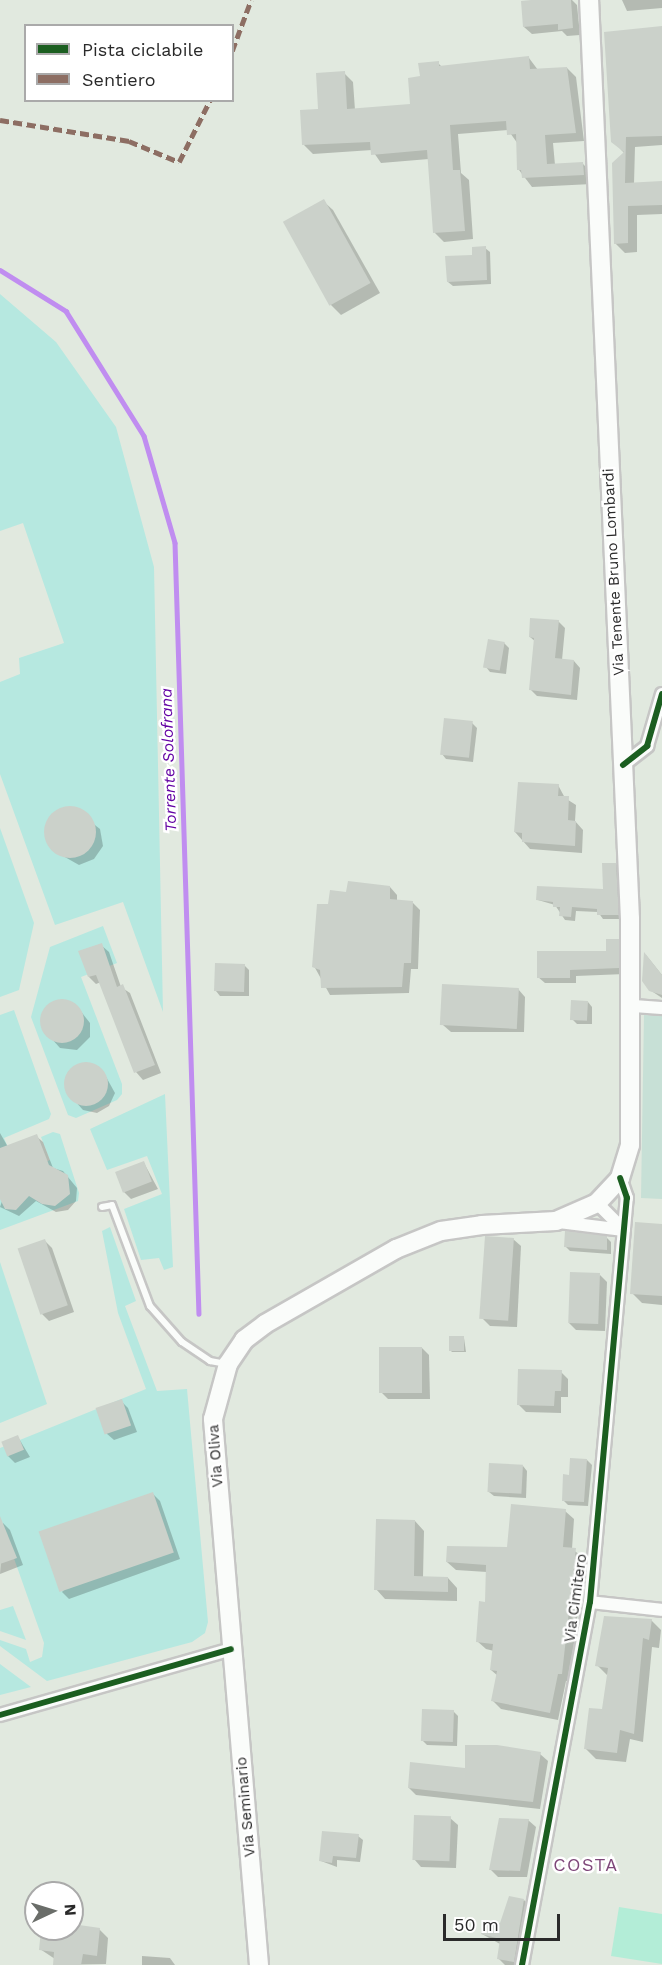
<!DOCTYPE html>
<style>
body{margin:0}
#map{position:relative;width:662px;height:1965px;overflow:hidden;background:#e1e9df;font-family:"Work Sans",sans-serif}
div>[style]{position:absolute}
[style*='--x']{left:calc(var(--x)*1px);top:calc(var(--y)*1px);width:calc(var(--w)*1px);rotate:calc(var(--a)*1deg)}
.green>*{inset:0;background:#b6e8e0}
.cemetery>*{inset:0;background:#c7e0d6}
.pitch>*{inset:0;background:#b3edd7}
.shadow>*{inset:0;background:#0003}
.stream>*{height:4.5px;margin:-2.25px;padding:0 2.25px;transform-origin:2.25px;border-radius:2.25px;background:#c08df0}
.building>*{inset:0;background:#cbd1ca;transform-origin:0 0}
.round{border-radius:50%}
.roads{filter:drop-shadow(2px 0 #c6c6c5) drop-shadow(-2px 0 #c6c6c5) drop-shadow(0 2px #c6c6c5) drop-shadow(0 -2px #c6c6c5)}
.service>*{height:6px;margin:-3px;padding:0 3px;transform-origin:3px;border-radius:3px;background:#fafcfa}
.minor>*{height:12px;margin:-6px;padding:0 6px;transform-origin:6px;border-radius:6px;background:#fafcfa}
.secondary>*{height:18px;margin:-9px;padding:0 9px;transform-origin:9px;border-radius:9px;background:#fafcfa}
.quiet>*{height:4.5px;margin-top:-2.25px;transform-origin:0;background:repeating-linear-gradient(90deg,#8d6e63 0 9px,transparent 0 13.5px)}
.cycleway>*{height:6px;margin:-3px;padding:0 3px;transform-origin:3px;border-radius:3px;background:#1b5e20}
span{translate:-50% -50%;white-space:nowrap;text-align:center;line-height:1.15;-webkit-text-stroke:5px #fff;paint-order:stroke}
.street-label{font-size:15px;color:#2a2a2a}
.water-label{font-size:16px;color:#6404a4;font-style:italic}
.quarter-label{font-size:18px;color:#7e4779;letter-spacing:1.5px}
.legend{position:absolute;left:24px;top:24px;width:210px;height:78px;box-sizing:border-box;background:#fff;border:2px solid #aaa;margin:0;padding:8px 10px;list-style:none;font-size:18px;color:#2a2a2a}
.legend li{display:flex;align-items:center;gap:12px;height:30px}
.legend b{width:30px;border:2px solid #aaa}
.north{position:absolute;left:24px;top:1881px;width:60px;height:60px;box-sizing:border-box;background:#fff;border:2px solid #aaa;border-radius:50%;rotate:86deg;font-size:16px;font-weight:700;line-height:24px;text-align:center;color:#2a2a2a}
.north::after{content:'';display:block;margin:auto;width:21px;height:27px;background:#6a6d69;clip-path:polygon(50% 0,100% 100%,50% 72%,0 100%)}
.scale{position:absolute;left:443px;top:1914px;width:117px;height:27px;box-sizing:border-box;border:3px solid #2a2a2a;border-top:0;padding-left:8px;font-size:18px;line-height:21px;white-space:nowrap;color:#2a2a2a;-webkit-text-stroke:4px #fff;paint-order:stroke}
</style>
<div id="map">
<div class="green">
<i style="clip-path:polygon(0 294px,56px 342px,116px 427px,154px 567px,163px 1012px,123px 902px,55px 925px,0 774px,0 682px,20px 674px,19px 658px,64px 643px,23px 523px,0 531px)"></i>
<i style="clip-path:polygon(0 828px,34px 923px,19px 990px,0 997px)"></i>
<i style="clip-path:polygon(103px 926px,117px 963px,81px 977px,122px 1084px,122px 1094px,117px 1100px,76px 1118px,68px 1115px,31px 1017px,50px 947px)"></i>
<i style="clip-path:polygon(14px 1010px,51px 1114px,49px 1119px,4px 1138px,19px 1173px,50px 1160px,41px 1137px,53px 1132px,60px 1134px,79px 1193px,78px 1201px,0 1230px,0 1015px)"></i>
<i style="clip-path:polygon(165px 1094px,173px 1267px,164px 1270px,159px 1258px,141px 1260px,124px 1209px,162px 1194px,147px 1156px,107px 1170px,90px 1129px)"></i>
<i style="clip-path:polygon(110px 1227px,136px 1301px,125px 1306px,157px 1391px,187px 1389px,208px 1622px,205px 1633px,192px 1642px,47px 1681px,0 1646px,0 1640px,26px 1649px,30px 1662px,42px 1657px,44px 1643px,0 1519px,0 1448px,146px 1389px,118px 1313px,102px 1231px)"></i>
<i style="clip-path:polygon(0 1262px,47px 1404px,0 1423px)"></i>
<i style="clip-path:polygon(13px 1606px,26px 1640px,0 1631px,0 1610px)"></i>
<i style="clip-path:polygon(0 1664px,31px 1687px,0 1695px)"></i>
</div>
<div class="cemetery">
<i style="clip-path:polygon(644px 1015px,662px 1016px,662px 1199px,641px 1198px)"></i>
</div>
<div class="pitch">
<i style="clip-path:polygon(619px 1907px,662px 1914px,662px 1964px,611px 1956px)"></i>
</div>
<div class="shadow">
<i style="clip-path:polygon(548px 0,572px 0,577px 5px,580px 35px,567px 36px,562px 31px,532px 34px,524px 27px)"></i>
<i style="clip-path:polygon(622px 0,662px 0,662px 8px,627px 11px)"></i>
<i style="clip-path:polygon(662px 28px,662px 145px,635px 147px,634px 184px,662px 183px,662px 214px,637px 215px,637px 252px,625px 253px,615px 243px,624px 153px,613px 141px)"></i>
<i style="clip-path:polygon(529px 58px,538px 70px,567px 68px,576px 77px,584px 141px,553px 143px,555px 165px,583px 164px,592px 173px,592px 184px,532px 187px,519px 170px,518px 144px,508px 130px,458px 134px,461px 173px,469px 180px,473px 239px,444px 242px,435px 233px,429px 159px,381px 163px,372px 150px,313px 154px,304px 145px,344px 73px,353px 82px,355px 110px,411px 105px,421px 78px,438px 63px,442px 67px)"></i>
<i style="clip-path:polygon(323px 201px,333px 210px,380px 293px,341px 315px,331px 305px)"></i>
<i style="clip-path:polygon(485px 248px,490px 252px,491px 284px,453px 286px,448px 282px)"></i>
<i style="clip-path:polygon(558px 621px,565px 628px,562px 660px,574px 661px,580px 668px,577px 700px,537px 696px,531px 690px,536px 642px,530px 637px)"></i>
<i style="clip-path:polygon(504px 643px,509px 648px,506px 674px,490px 672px,486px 667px)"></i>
<i style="clip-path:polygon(472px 723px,477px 728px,473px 762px,446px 759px,442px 754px)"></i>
<i style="clip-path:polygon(558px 785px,565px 798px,576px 805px,575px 821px,583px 830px,582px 853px,530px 849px,515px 832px)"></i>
<i style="clip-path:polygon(73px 808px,100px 829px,103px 846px,94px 859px,79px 865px,56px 852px,46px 830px,52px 816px)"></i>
<i style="clip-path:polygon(616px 864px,620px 869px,622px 919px,603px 919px,598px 912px,576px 911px,575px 921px,565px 920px,555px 905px,538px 900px,604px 891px)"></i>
<i style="clip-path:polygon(390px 887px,397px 895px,397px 901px,413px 903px,420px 910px,418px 969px,411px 969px,409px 993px,330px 995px,314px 966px,329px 906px,347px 894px)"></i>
<i style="clip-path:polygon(618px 940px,625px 947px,625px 974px,576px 976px,576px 983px,545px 983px,538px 977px,608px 953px)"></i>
<i style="clip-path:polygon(101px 945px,109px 952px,121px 987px,130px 993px,161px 1073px,143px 1080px,136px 1072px,101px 982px,96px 984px,89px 977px)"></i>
<i style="clip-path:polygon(646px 955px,662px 975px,662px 998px,650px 990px)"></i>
<i style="clip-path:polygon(244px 965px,249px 970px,249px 996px,220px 996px,216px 991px)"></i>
<i style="clip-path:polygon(518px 989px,525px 997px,524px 1032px,451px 1032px,443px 1025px)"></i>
<i style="clip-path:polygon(55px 1001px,75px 1004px,90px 1023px,90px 1037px,77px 1050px,60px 1048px,43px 1029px,45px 1009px)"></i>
<i style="clip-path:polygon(588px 1002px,592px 1007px,592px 1024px,577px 1024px,572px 1019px)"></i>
<i style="clip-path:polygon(78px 1064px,98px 1067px,105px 1075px,115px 1093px,109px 1106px,97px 1113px,83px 1110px,66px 1091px,68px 1072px)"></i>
<i style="clip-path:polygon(0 1133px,8px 1147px,36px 1136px,43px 1142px,53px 1168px,63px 1171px,77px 1188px,76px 1201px,68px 1210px,56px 1212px,36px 1201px,19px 1216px,0 1207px,7px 1186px,0 1183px)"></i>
<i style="clip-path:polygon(144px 1163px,158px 1189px,131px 1199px,124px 1192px)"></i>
<i style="clip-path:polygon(662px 1226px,662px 1305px,642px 1303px,632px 1293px)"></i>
<i style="clip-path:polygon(607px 1238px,611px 1242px,611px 1254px,570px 1251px,566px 1247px)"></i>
<i style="clip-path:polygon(513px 1239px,521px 1246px,517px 1327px,490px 1326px,483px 1319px)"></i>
<i style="clip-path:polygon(44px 1240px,52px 1248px,74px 1312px,49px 1321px,42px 1314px)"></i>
<i style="clip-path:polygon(600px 1275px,607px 1282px,605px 1331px,576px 1330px,569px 1323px)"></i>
<i style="clip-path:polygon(464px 1338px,466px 1352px,452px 1352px,450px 1350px)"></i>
<i style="clip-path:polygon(422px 1348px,429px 1355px,430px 1399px,388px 1399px,381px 1392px)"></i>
<i style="clip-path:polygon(561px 1372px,568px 1379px,568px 1397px,561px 1397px,561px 1413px,526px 1412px,519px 1405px)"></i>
<i style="clip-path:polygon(121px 1401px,128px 1408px,137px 1432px,114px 1440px,106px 1433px)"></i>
<i style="clip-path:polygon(18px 1437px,30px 1457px,15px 1463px,8px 1456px)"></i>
<i style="clip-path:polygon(587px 1460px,592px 1465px,588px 1506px,568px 1505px,563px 1500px,571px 1476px)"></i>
<i style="clip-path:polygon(523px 1466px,527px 1471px,526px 1498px,494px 1496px,489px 1492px)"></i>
<i style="clip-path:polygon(153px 1494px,160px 1501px,180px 1559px,69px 1599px,62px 1592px)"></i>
<i style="clip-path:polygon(565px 1511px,574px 1519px,572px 1549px,584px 1558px,570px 1681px,566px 1681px,558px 1720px,501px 1709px,493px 1701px,498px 1676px,491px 1670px,494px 1651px,486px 1649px,477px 1641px,486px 1603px,487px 1572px,456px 1570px,447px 1562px,508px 1549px)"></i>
<i style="clip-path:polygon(415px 1521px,424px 1531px,423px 1578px,448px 1578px,457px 1588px,457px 1601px,385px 1599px,376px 1589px)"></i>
<i style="clip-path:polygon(3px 1523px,10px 1530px,23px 1565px,0 1574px)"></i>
<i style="clip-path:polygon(651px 1620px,661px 1630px,659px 1648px,652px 1647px,643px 1742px,630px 1739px,626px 1762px,596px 1759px,586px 1749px,604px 1711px,608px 1676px,597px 1665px)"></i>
<i style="clip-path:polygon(453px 1711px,458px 1716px,457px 1746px,427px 1745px,422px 1740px)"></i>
<i style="clip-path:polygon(540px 1754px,548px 1761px,540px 1809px,416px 1795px,409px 1788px,466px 1769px)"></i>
<i style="clip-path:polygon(450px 1818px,458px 1825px,456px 1868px,421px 1867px,414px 1859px)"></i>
<i style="clip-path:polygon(528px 1820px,536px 1827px,527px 1877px,498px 1877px,491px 1870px)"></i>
<i style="clip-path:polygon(358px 1836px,363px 1840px,360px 1862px,337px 1860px,337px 1867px,321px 1861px)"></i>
<i style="clip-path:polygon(524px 1900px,531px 1907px,522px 1965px,505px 1965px,498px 1958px,500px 1944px,482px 1934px,501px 1925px)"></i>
<i style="clip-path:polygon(72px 1926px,99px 1929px,108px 1938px,106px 1964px,54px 1965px,55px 1959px,40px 1949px,42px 1929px)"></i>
<i style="clip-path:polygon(142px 1956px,170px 1958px,175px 1965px,142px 1965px)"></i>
</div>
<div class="stream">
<i style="--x:0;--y:270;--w:78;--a:31.8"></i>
<i style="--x:66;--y:311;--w:147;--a:58"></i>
<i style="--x:144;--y:436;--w:111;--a:73.8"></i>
<i style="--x:175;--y:543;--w:771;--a:88.22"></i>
</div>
<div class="building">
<i style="clip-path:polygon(531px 0,571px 0,573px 28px,558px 30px,558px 24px,523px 27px,521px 1px)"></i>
<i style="clip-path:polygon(662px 26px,662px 136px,626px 137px,625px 183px,662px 181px,662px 205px,628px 206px,628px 243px,614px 244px,612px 163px,624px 152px,611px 142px,604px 32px)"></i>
<i style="clip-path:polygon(529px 56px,530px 69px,567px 67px,576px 133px,545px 135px,547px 164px,583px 162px,584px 175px,522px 178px,521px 170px,517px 170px,516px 134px,507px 135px,506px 121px,450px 125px,453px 170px,460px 170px,465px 231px,433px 233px,427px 150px,371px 155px,370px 142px,302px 145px,300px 110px,318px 109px,316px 73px,345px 71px,347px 109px,410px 104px,408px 78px,420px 76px,418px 63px,439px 61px,439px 66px)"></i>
<i style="left:324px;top:199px;width:96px;height:47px;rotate:61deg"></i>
<i style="clip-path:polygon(486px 246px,487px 280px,447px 282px,445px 256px,472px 255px,472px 247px)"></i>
<i style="clip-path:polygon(530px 618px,559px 620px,555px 658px,574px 660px,571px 695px,529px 690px,534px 638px,529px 637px)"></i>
<i style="left:488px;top:639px;width:17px;height:29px;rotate:10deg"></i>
<i style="left:444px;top:718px;width:29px;height:37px;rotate:6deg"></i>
<i style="clip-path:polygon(518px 782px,559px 784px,558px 796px,569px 796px,568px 820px,576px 821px,575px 846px,522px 842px,522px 833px,514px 832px)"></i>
<i class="round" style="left:44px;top:806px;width:52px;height:52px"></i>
<i style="clip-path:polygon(602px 863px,616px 863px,619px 915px,597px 915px,597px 909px,572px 907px,571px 917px,559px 916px,560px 907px,553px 907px,553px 902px,536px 900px,537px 886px,603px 889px)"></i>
<i style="clip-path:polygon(348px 881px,390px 886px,390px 899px,413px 901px,411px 963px,404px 963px,402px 987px,321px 988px,320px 970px,312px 967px,317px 904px,328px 904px,330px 890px,346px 892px)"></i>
<i style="clip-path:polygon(606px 939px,619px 939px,619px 968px,570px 970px,570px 978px,537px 978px,537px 951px,606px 951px)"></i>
<i style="clip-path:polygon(102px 943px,117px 987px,123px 984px,155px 1065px,134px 1073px,96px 975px,88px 977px,78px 951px)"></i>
<i style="clip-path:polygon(644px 952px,662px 975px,662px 995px,649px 991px,642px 981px)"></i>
<i style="left:215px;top:963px;width:30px;height:28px;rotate:2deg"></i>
<i style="left:442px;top:984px;width:77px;height:41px;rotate:3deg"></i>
<i class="round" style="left:40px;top:999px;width:44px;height:44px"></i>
<i style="left:571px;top:1000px;width:17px;height:20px;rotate:3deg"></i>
<i class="round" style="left:64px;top:1062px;width:44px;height:44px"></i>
<i style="clip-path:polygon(37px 1134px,49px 1165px,68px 1175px,70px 1194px,55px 1206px,42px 1204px,29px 1196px,16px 1210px,5px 1209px,0 1199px,0 1148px)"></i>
<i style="left:144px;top:1161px;width:22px;height:31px;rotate:69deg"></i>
<i style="clip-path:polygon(635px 1222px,662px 1224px,662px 1296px,630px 1294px)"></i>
<i style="clip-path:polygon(565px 1231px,607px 1236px,607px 1250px,564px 1247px)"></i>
<i style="left:485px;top:1236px;width:29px;height:83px;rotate:4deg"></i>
<i style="left:45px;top:1239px;width:70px;height:29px;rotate:71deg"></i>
<i style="left:570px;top:1272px;width:30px;height:51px;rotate:2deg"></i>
<i style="left:449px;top:1336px;width:15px;height:15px"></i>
<i style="left:379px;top:1347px;width:43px;height:46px"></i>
<i style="clip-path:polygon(518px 1369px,562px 1370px,561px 1391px,555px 1391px,554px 1406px,517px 1405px)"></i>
<i style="left:122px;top:1399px;width:28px;height:28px;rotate:71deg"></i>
<i style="left:18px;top:1435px;width:16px;height:18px;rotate:68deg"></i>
<i style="clip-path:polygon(570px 1458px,587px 1459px,584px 1502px,562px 1501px,563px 1474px,569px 1475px)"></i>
<i style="left:489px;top:1463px;width:34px;height:29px;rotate:3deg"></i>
<i style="left:153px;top:1492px;width:64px;height:121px;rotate:71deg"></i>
<i style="clip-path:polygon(511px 1504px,566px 1509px,563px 1547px,576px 1548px,562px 1674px,558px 1674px,550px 1713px,491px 1701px,497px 1671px,490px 1670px,493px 1644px,476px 1642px,479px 1601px,485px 1602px,486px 1565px,446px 1562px,447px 1546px,507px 1547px)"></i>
<i style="clip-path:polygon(0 1516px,17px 1558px,0 1564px)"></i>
<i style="clip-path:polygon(376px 1519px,415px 1520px,414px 1576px,448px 1577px,448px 1592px,374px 1590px)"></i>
<i style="clip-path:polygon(604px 1616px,652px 1619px,649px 1640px,643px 1638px,634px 1734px,620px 1730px,617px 1753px,584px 1749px,589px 1708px,602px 1709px,608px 1668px,595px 1666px)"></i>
<i style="left:422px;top:1709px;width:32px;height:32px;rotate:2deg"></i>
<i style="clip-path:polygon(465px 1745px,497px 1745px,541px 1752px,533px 1802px,408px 1788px,410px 1762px,465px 1768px)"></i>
<i style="left:414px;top:1815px;width:37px;height:45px;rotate:2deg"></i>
<i style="clip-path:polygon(499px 1818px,529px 1819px,520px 1871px,489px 1870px)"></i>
<i style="clip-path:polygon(322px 1831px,359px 1834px,356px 1858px,333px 1856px,332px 1863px,319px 1861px)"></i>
<i style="clip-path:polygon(509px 1896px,524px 1899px,514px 1962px,497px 1959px,500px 1939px,481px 1934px,483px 1920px,500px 1923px)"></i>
<i style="clip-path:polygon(72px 1924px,100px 1928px,97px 1956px,83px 1954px,81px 1965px,53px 1965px,54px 1952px,39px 1950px,41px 1929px,72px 1929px)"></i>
</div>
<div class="roads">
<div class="service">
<i style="--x:102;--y:1207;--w:10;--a:-11"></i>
<i style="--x:112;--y:1205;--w:108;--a:69.4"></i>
<i style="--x:150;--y:1306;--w:48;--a:48.4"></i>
<i style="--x:182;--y:1342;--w:34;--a:34"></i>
<i style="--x:210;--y:1361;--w:17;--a:10"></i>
</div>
<div class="minor">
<i style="--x:623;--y:765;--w:31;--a:-38"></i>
<i style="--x:647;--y:746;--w:54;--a:-73.9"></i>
<i style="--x:633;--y:1006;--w:29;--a:4"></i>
<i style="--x:597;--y:1203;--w:38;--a:45"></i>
<i style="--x:559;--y:1222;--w:65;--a:7"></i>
<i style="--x:590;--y:1602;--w:72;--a:6.3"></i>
<i style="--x:0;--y:1715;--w:240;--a:-15.9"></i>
<i style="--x:522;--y:1965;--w:369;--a:-79.4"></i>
<i style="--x:590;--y:1602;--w:406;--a:-84.8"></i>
<i style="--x:627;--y:1198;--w:21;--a:-109"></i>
</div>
<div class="secondary">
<i style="--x:259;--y:1965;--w:548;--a:-94.82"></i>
<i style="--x:213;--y:1419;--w:57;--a:-74.7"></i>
<i style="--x:228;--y:1364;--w:29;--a:-56"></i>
<i style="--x:244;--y:1340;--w:26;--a:-37"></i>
<i style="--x:265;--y:1324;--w:151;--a:-29.8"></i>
<i style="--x:396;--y:1249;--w:48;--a:-21.8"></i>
<i style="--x:441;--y:1231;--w:41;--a:-8.3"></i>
<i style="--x:482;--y:1225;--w:74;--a:-3.1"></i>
<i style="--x:556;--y:1221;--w:45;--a:-23.7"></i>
<i style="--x:597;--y:1203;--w:34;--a:-47"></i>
<i style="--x:620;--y:1178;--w:34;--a:-73"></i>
<i style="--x:630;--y:1145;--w:226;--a:-90"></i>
<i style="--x:630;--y:919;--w:920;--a:-92.55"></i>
</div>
</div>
<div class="quiet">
<i style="--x:232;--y:51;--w:54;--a:-69.6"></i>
<i style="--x:0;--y:120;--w:131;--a:9.2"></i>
<i style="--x:129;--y:141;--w:54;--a:22.8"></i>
<i style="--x:179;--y:162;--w:69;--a:-63.4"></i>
</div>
<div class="cycleway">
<i style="--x:623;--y:765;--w:31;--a:-38"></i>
<i style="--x:647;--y:746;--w:54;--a:-73.9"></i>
<i style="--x:0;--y:1715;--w:240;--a:-15.9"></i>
<i style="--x:522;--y:1965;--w:369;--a:-79.4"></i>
<i style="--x:590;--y:1602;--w:406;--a:-84.8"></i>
<i style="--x:627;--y:1198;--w:21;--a:-109"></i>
</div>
<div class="street-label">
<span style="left:614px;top:572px;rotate:-93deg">Via Tenente Bruno Lombardi</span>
<span style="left:216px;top:1456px;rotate:-94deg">Via Oliva</span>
<span style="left:576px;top:1598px;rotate:-82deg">Via Cimitero</span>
<span style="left:246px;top:1807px;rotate:-95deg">Via Seminario</span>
</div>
<div class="water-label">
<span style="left:169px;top:760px;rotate:-92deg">Torrente Solofrana</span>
</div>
<div class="quarter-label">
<span style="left:586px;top:1865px">COSTA</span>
</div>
<ul class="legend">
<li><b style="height:8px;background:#1b5e20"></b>Pista ciclabile</li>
<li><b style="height:8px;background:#8d6e63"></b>Sentiero</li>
</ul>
<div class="north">N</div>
<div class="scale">50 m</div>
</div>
